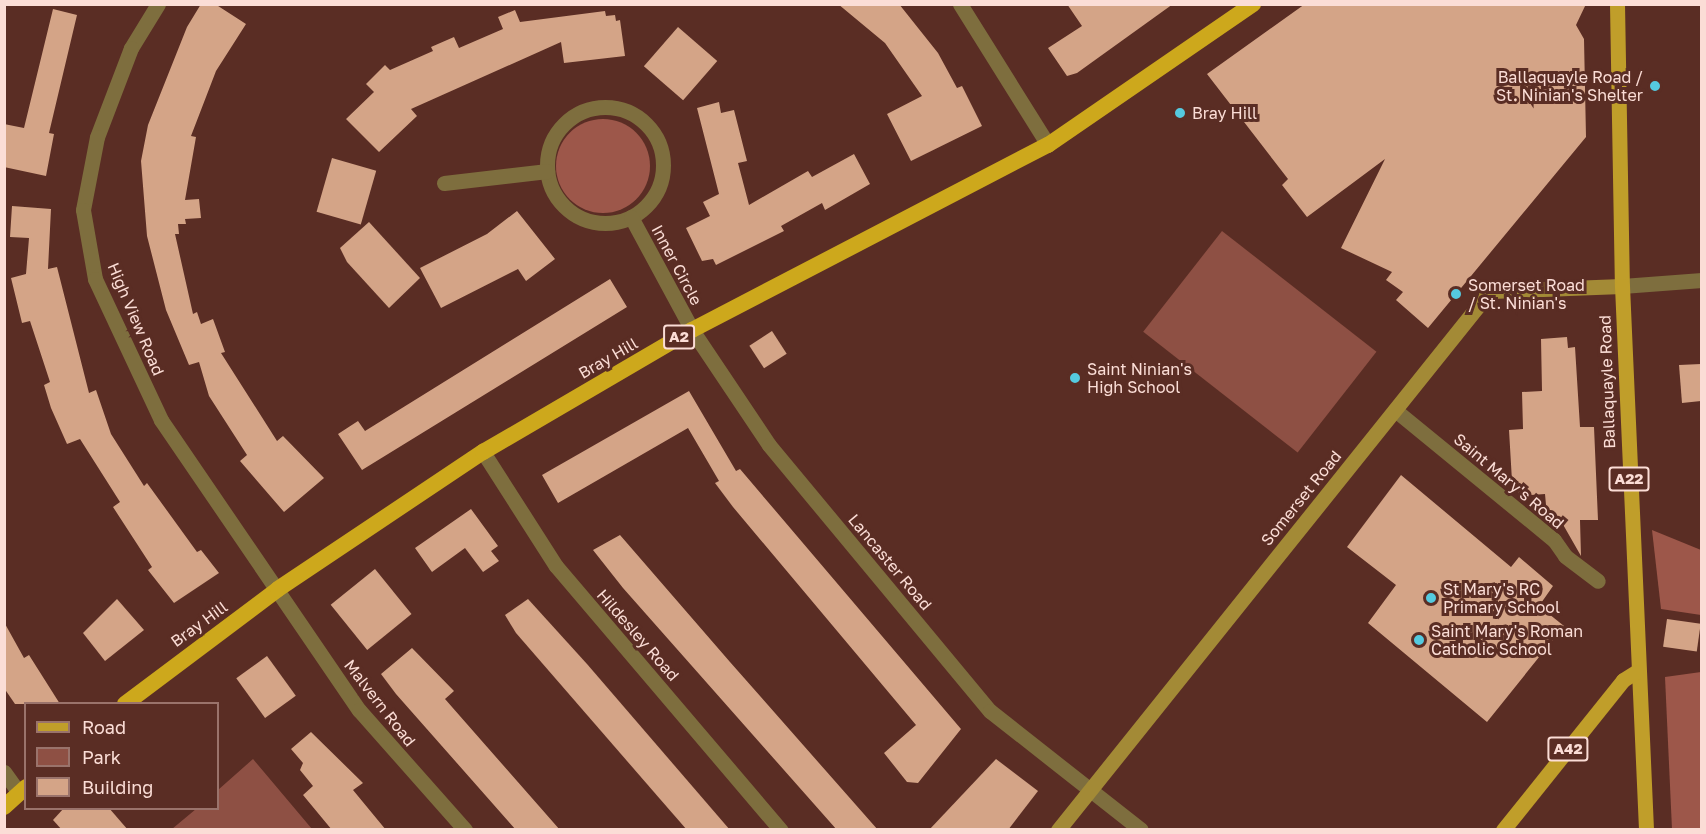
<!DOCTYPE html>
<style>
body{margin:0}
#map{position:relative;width:1706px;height:834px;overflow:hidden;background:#5a2d24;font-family:"Golos Text",sans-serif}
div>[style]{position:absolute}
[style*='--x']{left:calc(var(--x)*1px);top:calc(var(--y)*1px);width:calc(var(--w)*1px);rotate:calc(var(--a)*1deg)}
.green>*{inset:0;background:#8e5044;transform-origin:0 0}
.forest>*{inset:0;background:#9d574a}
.round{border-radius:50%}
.building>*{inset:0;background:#d4a487;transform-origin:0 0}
.minor>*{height:15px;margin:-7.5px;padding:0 7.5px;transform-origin:7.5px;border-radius:7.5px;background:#7e6e3e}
.minor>.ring{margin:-7.5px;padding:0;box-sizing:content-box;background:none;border:15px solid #7e6e3e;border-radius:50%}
.secondary>*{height:15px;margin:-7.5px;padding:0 7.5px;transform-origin:7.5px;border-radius:7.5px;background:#a38a36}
.primary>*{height:15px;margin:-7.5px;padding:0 7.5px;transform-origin:7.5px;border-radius:7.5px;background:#c09e2a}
.trunk>*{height:16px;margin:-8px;padding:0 8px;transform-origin:8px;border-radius:8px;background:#cda81c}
.dots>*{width:16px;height:16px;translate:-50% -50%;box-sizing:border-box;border:3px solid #5a2d24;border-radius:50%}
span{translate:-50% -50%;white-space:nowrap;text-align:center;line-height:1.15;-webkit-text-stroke:6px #5a2d24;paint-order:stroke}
.shield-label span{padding:2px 4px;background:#5a2d24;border:2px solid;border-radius:4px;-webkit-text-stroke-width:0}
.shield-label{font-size:15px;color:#fbddd6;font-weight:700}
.poi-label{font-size:16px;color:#fbddd6}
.right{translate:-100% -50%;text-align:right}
.left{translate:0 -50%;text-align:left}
.street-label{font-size:16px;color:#fbddd6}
.frame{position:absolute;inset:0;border:6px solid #fbddd6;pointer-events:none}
.legend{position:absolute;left:24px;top:702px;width:195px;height:108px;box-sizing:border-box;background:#5a2d24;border:2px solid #9a736b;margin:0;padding:8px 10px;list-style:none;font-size:18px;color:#fbddd6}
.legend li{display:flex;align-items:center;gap:12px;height:30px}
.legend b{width:30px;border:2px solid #9a736b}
</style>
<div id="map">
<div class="green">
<i style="left:1222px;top:231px;width:196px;height:128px;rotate:38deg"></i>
<i style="clip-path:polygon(253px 759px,312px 829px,172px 829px,196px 809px,218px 808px,218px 790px)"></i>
</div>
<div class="forest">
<i class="round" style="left:556px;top:119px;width:94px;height:94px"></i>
<i style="clip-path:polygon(1652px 530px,1701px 550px,1701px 615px,1661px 609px)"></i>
<i style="clip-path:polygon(1701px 672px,1701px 829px,1672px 829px,1665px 677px)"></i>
</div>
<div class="building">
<i style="clip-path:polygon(201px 4px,215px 4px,246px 24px,216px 71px,191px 136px,196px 137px,185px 200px,199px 199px,201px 218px,185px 219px,186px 224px,178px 224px,179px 234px,175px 234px,193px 314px,197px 312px,201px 324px,213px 319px,225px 352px,221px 353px,277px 441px,283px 436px,324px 478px,284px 512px,240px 461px,247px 455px,209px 396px,199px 362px,189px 365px,166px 310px,147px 236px,141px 161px,148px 125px,187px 27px)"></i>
<i style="clip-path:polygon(838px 4px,899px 4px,938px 53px,957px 88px,962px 86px,982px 126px,911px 161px,887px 114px,922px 96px,885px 43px)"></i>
<i style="clip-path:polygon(1067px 4px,1173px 4px,1077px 73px,1067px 76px,1048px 48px,1082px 26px)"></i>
<i style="clip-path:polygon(1305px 4px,1586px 4px,1576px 25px,1584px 39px,1586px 137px,1428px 328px,1396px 300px,1403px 292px,1386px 280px,1392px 272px,1341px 248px,1385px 159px,1307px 217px,1282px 185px,1288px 179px,1207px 74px)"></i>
<i style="clip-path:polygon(53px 9px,77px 15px,49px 133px,54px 134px,46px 176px,4px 167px,4px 124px,24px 128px)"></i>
<i style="clip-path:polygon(515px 10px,520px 22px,605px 11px,606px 16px,615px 15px,616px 21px,620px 20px,625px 56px,564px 63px,561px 42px,411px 109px,417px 116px,379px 152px,346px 119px,374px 92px,366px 84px,385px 65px,390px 70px,433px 51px,431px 47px,454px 37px,459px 48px,503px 29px,498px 17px)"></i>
<i style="left:678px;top:27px;width:52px;height:52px;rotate:41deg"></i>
<i style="clip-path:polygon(719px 102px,721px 113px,734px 110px,747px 161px,738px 163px,749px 205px,808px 171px,812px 177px,854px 154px,870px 184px,825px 210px,822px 203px,781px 226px,784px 231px,716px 265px,713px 259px,702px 261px,686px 228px,710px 216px,703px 202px,719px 194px,697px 108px)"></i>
<i style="left:332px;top:158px;width:46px;height:56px;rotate:16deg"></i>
<i style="clip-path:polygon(12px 206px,51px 209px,48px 269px,57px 267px,89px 393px,96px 390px,111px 434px,144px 486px,147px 483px,197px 552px,201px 550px,219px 573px,174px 603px,148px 570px,152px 567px,113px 507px,120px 502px,80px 439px,67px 444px,51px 408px,44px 385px,50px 382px,30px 321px,22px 323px,11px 278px,26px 274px,29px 238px,10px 237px)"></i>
<i style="clip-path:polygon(517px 211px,555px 259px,526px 281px,518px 269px,441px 308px,420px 268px,487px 234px)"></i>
<i style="clip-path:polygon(369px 222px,420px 278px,389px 308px,347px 262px,340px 248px)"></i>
<i style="clip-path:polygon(610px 279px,627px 307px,362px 470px,338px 434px,358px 421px,365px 431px)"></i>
<i style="left:772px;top:331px;width:27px;height:27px;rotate:57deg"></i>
<i style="clip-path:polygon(1567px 337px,1568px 348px,1575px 347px,1580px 427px,1594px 427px,1598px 520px,1580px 520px,1581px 556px,1561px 521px,1547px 516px,1545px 494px,1519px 496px,1518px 481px,1512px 481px,1509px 430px,1523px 429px,1522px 392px,1542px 391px,1541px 339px)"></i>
<i style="clip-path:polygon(1701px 364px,1701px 401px,1682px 403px,1679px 365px)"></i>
<i style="clip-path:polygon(689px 391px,736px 471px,740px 469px,961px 729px,918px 783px,907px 782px,884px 753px,916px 725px,733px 507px,715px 483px,719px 481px,688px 428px,558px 503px,542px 475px)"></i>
<i style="clip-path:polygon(1401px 475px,1511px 567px,1519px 557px,1553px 586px,1539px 606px,1564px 626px,1487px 722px,1368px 623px,1396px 585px,1347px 547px)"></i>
<i style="clip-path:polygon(471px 509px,498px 546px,491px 551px,499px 561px,483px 572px,465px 548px,432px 572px,415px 548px)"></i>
<i style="clip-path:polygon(620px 535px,730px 662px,878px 830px,837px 830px,623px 588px,593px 550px)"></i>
<i style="left:375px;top:569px;width:58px;height:57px;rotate:51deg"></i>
<i style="clip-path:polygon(117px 599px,144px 630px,105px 661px,83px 633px)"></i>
<i style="clip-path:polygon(528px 599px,587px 664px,730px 830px,687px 830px,660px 799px,516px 633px,505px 615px)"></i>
<i style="left:1667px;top:619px;width:34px;height:28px;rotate:8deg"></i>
<i style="clip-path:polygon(4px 622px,24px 658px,29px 655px,60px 704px,15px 704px,4px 688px)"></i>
<i style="clip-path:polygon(412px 648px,454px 691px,445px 699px,560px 830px,516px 830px,396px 694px,381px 674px)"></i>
<i style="left:267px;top:656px;width:49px;height:38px;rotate:54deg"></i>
<i style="clip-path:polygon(311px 732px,363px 783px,353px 790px,386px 830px,332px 830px,303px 795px,313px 786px,300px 770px,303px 763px,291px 749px)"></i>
<i style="clip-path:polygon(996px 759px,1038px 791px,1008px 830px,929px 830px)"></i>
<i style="clip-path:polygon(64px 808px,109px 808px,128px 830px,62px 830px,53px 820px)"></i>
</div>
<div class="minor">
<i style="--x:158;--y:4;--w:52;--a:121.5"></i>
<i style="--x:131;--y:48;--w:95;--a:110.9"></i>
<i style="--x:97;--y:137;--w:74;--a:100.9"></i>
<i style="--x:83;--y:210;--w:70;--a:80.1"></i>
<i style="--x:95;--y:279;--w:156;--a:64.9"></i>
<i style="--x:161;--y:420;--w:351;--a:55.7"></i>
<i style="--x:359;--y:710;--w:160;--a:48.5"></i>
<i style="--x:960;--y:4;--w:166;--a:58"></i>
<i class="ring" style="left:547px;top:107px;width:101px;height:101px"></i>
<i style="--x:444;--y:183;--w:104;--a:-6.6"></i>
<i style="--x:631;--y:217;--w:128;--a:61.6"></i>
<i style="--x:692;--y:330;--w:138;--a:56.2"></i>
<i style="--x:769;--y:445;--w:346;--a:50.3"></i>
<i style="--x:990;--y:711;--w:192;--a:38.2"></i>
<i style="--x:1622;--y:286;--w:80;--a:-4.3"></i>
<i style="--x:1395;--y:410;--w:205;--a:39.3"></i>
<i style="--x:1554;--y:540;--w:19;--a:55"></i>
<i style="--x:1565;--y:556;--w:41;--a:37.1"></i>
<i style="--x:483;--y:452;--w:135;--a:57.4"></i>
<i style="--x:556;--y:566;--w:347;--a:49.6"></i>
<i style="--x:4;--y:772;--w:26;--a:54"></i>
</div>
<div class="secondary">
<i style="--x:1058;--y:830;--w:691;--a:-51.29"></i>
<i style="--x:1490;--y:291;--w:132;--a:-2.2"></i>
</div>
<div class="primary">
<i style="--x:1617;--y:4;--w:282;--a:89"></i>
<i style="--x:1622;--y:286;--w:545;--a:87.47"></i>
<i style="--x:1503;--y:830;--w:192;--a:-51.3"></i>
<i style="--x:1623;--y:680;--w:15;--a:-32"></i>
</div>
<div class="trunk">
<i style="--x:125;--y:704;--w:191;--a:-36.9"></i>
<i style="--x:278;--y:589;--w:247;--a:-33.8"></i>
<i style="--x:483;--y:452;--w:242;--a:-30.3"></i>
<i style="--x:692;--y:330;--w:401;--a:-27.5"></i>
<i style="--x:1048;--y:145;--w:249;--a:-34.5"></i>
<i style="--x:4;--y:807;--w:30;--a:-42"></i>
</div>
<div class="dots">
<i style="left:1655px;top:86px;background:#55cadf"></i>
<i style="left:1180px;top:113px;background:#55cadf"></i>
<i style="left:1456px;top:294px;background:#55cadf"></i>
<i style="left:1075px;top:378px;background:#55cadf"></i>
<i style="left:1431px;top:598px;background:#55cadf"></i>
<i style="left:1419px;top:640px;background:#55cadf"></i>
</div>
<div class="shield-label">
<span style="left:679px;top:337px">A2</span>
<span style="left:1629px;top:479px">A22</span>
<span style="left:1568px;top:749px">A42</span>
</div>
<div class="poi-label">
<span class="right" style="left:1643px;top:86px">Ballaquayle Road /<br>St. Ninian's Shelter</span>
<span class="left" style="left:1192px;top:113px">Bray Hill</span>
<span class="left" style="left:1468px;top:294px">Somerset Road<br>/ St. Ninian's</span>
<span class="left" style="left:1087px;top:378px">Saint Ninian's<br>High School</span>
<span class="left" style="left:1443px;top:598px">St Mary's RC<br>Primary School</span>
<span class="left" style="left:1431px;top:640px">Saint Mary's Roman<br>Catholic School</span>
</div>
<div class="street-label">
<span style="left:677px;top:265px;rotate:62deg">Inner Circle</span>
<span style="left:136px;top:319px;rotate:67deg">High View Road</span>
<span style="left:608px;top:358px;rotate:-30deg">Bray Hill</span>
<span style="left:1607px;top:382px;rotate:-92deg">Ballaquayle Road</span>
<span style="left:1509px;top:481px;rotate:40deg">Saint Mary's Road</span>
<span style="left:1301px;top:498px;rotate:-51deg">Somerset Road</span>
<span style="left:890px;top:562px;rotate:50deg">Lancaster Road</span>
<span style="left:199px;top:624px;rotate:-36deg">Bray Hill</span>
<span style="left:638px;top:635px;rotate:49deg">Hildesley Road</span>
<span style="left:380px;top:703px;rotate:52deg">Malvern Road</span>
</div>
<div class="frame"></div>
<ul class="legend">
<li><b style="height:8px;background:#c09e2a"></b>Road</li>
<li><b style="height:16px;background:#8e5044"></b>Park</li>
<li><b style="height:16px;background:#d4a487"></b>Building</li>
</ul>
</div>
